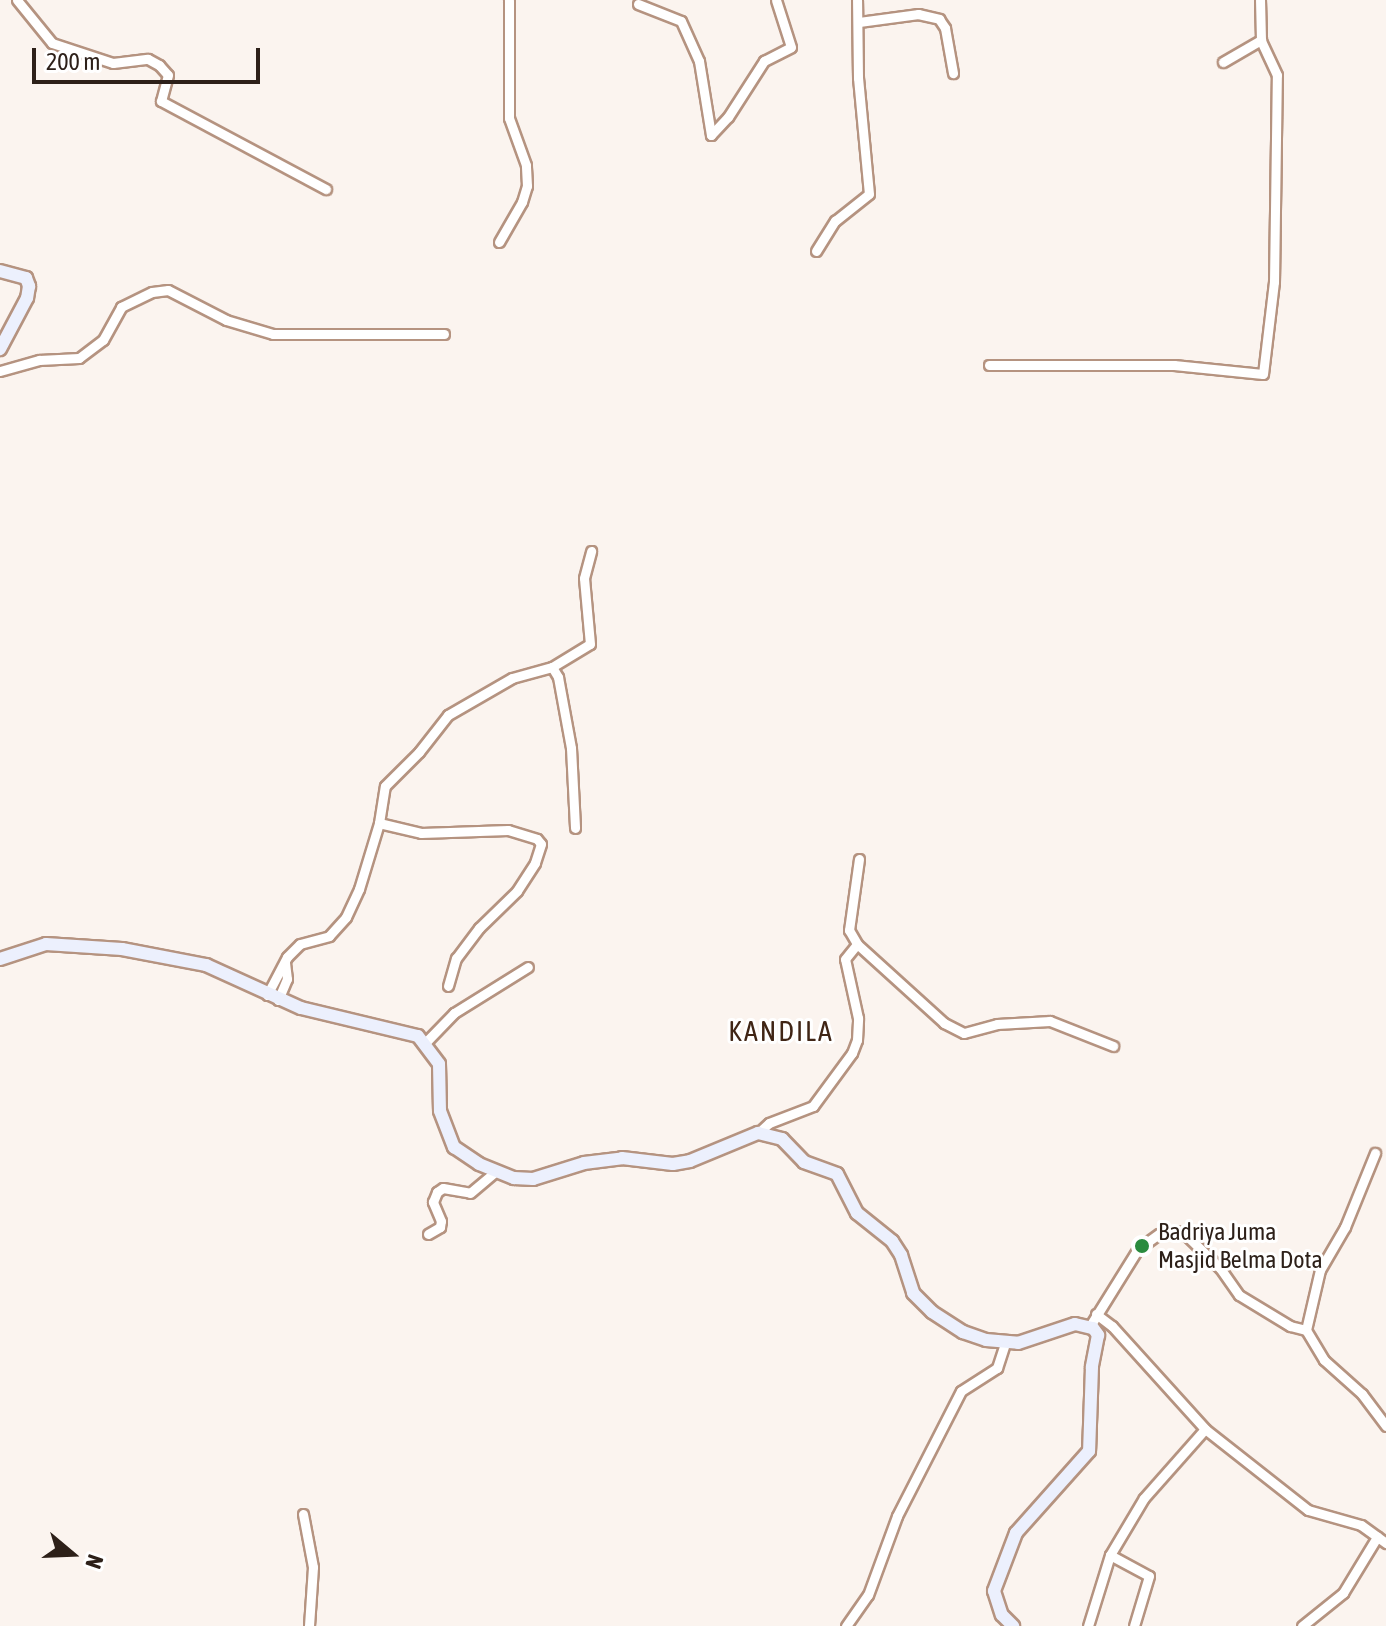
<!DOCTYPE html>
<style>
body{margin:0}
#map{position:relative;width:1386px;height:1626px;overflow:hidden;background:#fbf4ef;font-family:"Asap Condensed",sans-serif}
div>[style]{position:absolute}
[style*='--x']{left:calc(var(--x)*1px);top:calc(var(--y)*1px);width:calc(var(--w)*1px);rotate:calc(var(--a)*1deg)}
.roads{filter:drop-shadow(2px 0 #b59380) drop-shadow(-2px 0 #b59380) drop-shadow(0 2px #b59380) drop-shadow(0 -2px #b59380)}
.street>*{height:9px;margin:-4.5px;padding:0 4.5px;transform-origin:4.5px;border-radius:4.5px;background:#fff}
.secondary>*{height:12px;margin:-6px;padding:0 6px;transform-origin:6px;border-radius:6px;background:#ecf0fd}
.dots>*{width:22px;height:22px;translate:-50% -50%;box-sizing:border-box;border:4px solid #fff;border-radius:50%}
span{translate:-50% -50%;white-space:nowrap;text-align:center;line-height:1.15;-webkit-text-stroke:6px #fff;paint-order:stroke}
.poi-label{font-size:24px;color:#2d2019}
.left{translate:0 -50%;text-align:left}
.quarter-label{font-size:28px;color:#402515;letter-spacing:2px}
.north{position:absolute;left:32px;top:1514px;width:80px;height:80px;-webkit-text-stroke:6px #fff;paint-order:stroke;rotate:109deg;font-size:22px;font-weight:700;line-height:32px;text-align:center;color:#2d2019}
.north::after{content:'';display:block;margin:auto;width:28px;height:36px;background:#2d2019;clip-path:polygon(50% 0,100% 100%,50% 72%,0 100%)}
.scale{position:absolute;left:32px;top:48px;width:228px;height:36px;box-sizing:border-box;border:4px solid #2d2019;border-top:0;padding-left:10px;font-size:24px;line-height:28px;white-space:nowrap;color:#2d2019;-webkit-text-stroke:6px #fff;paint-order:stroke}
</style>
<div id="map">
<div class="roads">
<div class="street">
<i style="--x:17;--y:0;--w:55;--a:50.9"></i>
<i style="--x:52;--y:43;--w:64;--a:18.2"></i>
<i style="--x:113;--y:63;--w:35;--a:-7"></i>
<i style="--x:148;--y:59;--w:13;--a:29"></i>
<i style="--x:159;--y:65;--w:13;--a:48"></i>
<i style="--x:168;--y:75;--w:27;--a:105"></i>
<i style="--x:161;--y:101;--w:187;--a:28.1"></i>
<i style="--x:638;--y:4;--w:46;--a:21.6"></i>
<i style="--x:681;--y:21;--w:44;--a:65.8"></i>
<i style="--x:699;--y:61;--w:75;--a:80.8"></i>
<i style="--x:711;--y:135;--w:25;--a:-47"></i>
<i style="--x:728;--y:117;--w:67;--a:-57.3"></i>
<i style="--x:764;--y:61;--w:30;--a:-27"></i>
<i style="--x:791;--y:47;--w:49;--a:-107.7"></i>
<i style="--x:859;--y:22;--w:60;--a:-7.7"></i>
<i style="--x:918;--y:14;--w:22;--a:13"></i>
<i style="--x:939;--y:19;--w:11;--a:56"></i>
<i style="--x:945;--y:28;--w:46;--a:79.9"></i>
<i style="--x:1223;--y:62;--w:44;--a:-30.1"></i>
<i style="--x:499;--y:242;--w:46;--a:-60.1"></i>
<i style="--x:522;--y:202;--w:17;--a:-73"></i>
<i style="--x:527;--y:186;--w:21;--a:-93"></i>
<i style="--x:526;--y:165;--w:50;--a:-109.9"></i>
<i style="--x:509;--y:118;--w:118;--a:-90"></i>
<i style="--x:816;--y:251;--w:36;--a:-58"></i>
<i style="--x:835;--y:221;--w:43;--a:-38.5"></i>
<i style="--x:869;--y:194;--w:117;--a:-95.4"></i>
<i style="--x:858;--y:78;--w:78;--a:-90.7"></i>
<i style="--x:989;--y:365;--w:185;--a:0"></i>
<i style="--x:1174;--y:365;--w:89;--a:5.8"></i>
<i style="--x:1263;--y:374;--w:93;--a:-83.2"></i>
<i style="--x:1274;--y:282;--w:207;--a:-89.2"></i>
<i style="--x:1277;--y:75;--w:38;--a:-115"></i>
<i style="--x:1261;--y:40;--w:40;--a:-91.4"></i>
<i style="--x:0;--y:371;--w:41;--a:-15.8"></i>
<i style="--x:39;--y:360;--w:40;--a:-2.9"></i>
<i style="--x:79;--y:358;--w:30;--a:-37"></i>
<i style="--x:103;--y:340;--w:38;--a:-61"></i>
<i style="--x:121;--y:307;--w:34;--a:-26"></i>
<i style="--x:152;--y:292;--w:16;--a:-7"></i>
<i style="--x:168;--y:290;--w:65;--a:27.3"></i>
<i style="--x:226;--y:320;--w:49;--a:16.6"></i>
<i style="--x:273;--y:334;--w:171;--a:0"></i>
<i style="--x:552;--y:667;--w:12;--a:59"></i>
<i style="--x:558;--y:677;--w:72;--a:79.6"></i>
<i style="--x:571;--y:748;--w:80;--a:87.1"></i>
<i style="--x:379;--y:823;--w:43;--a:13.4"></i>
<i style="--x:421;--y:833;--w:87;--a:-2"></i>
<i style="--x:508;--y:830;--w:30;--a:17"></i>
<i style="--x:537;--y:839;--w:6;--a:51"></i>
<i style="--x:541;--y:844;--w:20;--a:108"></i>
<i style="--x:535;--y:863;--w:33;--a:123"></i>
<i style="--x:517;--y:891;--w:53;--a:135.8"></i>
<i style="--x:479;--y:928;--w:38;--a:127"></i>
<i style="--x:456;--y:958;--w:29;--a:106"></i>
<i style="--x:859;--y:859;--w:72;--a:98"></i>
<i style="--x:849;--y:930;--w:16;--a:60"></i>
<i style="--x:857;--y:944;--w:118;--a:42.2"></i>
<i style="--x:944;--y:1023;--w:22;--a:27"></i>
<i style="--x:964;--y:1033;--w:34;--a:-15"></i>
<i style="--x:997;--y:1024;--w:53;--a:-3.2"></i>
<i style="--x:1050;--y:1021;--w:68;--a:21.6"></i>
<i style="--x:267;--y:995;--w:43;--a:-62.2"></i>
<i style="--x:287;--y:957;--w:18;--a:-45"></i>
<i style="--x:300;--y:944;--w:30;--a:-15"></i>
<i style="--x:329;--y:936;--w:25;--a:-48"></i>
<i style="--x:346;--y:917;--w:31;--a:-65"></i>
<i style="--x:359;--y:889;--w:69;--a:-73.1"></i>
<i style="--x:379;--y:823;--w:37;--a:-81"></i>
<i style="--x:385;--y:786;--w:48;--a:-45"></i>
<i style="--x:419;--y:752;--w:47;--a:-51.9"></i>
<i style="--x:448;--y:715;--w:74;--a:-30"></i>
<i style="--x:512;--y:678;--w:41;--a:-15.4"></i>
<i style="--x:552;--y:667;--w:44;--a:-31.2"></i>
<i style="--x:590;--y:644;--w:66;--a:-95.2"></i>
<i style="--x:584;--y:578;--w:28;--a:-75"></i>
<i style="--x:278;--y:1000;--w:23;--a:-67"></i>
<i style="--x:287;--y:979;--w:17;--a:-97"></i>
<i style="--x:424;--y:1044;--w:43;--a:-45.9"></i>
<i style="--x:454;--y:1013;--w:87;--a:-31.9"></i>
<i style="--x:758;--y:1133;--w:15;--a:-42"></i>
<i style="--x:769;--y:1123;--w:47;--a:-21.1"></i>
<i style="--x:813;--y:1106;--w:66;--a:-53.7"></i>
<i style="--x:852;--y:1053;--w:14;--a:-69"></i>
<i style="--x:857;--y:1040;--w:22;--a:-87"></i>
<i style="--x:858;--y:1018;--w:60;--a:-102.4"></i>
<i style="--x:845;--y:959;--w:19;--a:-51"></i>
<i style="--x:428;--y:1234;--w:14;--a:-30"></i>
<i style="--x:440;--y:1227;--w:6;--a:-81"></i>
<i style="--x:441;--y:1221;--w:21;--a:-113"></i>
<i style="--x:433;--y:1202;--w:11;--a:-68"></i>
<i style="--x:437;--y:1192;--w:7;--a:-34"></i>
<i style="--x:443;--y:1188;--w:27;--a:10"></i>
<i style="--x:470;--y:1193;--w:34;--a:-40"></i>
<i style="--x:1096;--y:1314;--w:20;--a:37"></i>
<i style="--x:1112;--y:1326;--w:139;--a:47.9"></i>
<i style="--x:1205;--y:1429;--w:131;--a:38.2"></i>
<i style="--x:1308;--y:1510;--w:55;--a:15.8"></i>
<i style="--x:1361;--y:1525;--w:31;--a:36"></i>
<i style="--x:1090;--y:1326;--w:91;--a:-58.1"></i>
<i style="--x:1138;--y:1249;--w:26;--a:-36"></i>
<i style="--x:1159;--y:1234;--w:17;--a:-10"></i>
<i style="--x:1176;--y:1231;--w:9;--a:18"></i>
<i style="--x:1185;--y:1234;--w:49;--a:44.2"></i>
<i style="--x:1220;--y:1268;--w:33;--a:55"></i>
<i style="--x:1239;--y:1295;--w:60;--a:31.3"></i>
<i style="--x:1290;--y:1326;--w:16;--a:14"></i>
<i style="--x:1306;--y:1330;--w:35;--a:59"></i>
<i style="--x:1324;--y:1360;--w:51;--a:41.8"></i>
<i style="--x:1362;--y:1394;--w:40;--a:53"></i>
<i style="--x:1306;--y:1330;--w:62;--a:-76.9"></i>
<i style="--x:1320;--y:1270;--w:50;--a:-59.8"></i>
<i style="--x:1345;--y:1227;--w:80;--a:-67.9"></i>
<i style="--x:303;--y:1514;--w:54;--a:79.3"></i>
<i style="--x:313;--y:1567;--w:59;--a:93.9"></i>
<i style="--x:1110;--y:1555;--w:44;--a:28.3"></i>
<i style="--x:1149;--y:1576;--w:52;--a:106.7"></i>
<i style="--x:846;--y:1626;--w:38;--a:-55"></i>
<i style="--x:868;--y:1595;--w:84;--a:-69.8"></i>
<i style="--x:897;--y:1516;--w:140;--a:-62.9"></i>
<i style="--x:961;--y:1391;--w:43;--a:-32.6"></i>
<i style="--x:997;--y:1368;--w:26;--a:-72"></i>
<i style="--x:1088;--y:1626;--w:74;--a:-72.8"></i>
<i style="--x:1110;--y:1555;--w:66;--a:-59.2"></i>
<i style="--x:1144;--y:1498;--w:92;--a:-48.5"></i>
<i style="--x:1302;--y:1626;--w:53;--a:-38.8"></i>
<i style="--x:1343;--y:1593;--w:66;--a:-58.7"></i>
</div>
<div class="secondary">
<i style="--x:0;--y:271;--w:27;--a:15"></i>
<i style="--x:26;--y:278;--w:9;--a:69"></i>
<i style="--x:29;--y:286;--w:12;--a:99"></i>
<i style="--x:27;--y:298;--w:58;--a:117.9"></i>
<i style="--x:0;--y:959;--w:48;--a:-18.1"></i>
<i style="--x:46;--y:944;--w:76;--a:3.8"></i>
<i style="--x:122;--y:949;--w:86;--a:10.8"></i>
<i style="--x:206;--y:965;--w:104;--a:24.4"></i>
<i style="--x:301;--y:1008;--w:120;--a:13.5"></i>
<i style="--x:418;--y:1036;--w:35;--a:53"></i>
<i style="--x:439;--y:1064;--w:47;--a:88.8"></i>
<i style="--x:440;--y:1111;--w:39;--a:69"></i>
<i style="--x:454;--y:1147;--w:30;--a:34"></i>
<i style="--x:479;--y:1164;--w:38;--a:22"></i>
<i style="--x:514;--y:1178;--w:19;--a:3"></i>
<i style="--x:533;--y:1179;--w:53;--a:-17.4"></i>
<i style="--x:584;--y:1163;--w:38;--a:-7"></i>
<i style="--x:622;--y:1158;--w:51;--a:6.7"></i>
<i style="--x:673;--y:1164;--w:17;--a:-10"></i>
<i style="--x:690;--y:1161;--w:74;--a:-22.4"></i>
<i style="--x:758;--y:1133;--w:25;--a:14"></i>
<i style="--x:782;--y:1139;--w:32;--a:46"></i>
<i style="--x:804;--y:1162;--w:35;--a:20"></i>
<i style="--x:837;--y:1174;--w:44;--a:62.9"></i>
<i style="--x:857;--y:1213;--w:45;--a:38.7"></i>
<i style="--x:892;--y:1241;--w:17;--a:57"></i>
<i style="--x:901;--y:1255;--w:40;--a:72"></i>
<i style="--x:913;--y:1293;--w:27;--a:45"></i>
<i style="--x:932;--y:1312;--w:37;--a:33"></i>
<i style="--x:963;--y:1332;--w:24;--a:19"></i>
<i style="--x:986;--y:1340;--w:32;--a:5"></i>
<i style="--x:1018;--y:1343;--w:60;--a:-18.4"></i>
<i style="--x:1075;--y:1324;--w:18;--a:13"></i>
<i style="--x:1093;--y:1328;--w:9;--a:54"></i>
<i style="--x:1098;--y:1335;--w:33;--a:101"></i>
<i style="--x:1092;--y:1367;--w:84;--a:92"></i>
<i style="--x:1089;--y:1451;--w:110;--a:131.7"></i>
<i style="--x:1016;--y:1533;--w:62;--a:110.8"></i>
<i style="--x:994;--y:1591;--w:25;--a:72"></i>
<i style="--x:1002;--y:1615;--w:16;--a:45"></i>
</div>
</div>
<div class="dots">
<i style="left:1142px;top:1246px;background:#2a8b3e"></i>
</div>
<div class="poi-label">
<span class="left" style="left:1158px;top:1246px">Badriya Juma<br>Masjid Belma Dota</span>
</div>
<div class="quarter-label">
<span style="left:781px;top:1031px">KANDILA</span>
</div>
<div class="north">N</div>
<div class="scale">200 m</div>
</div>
